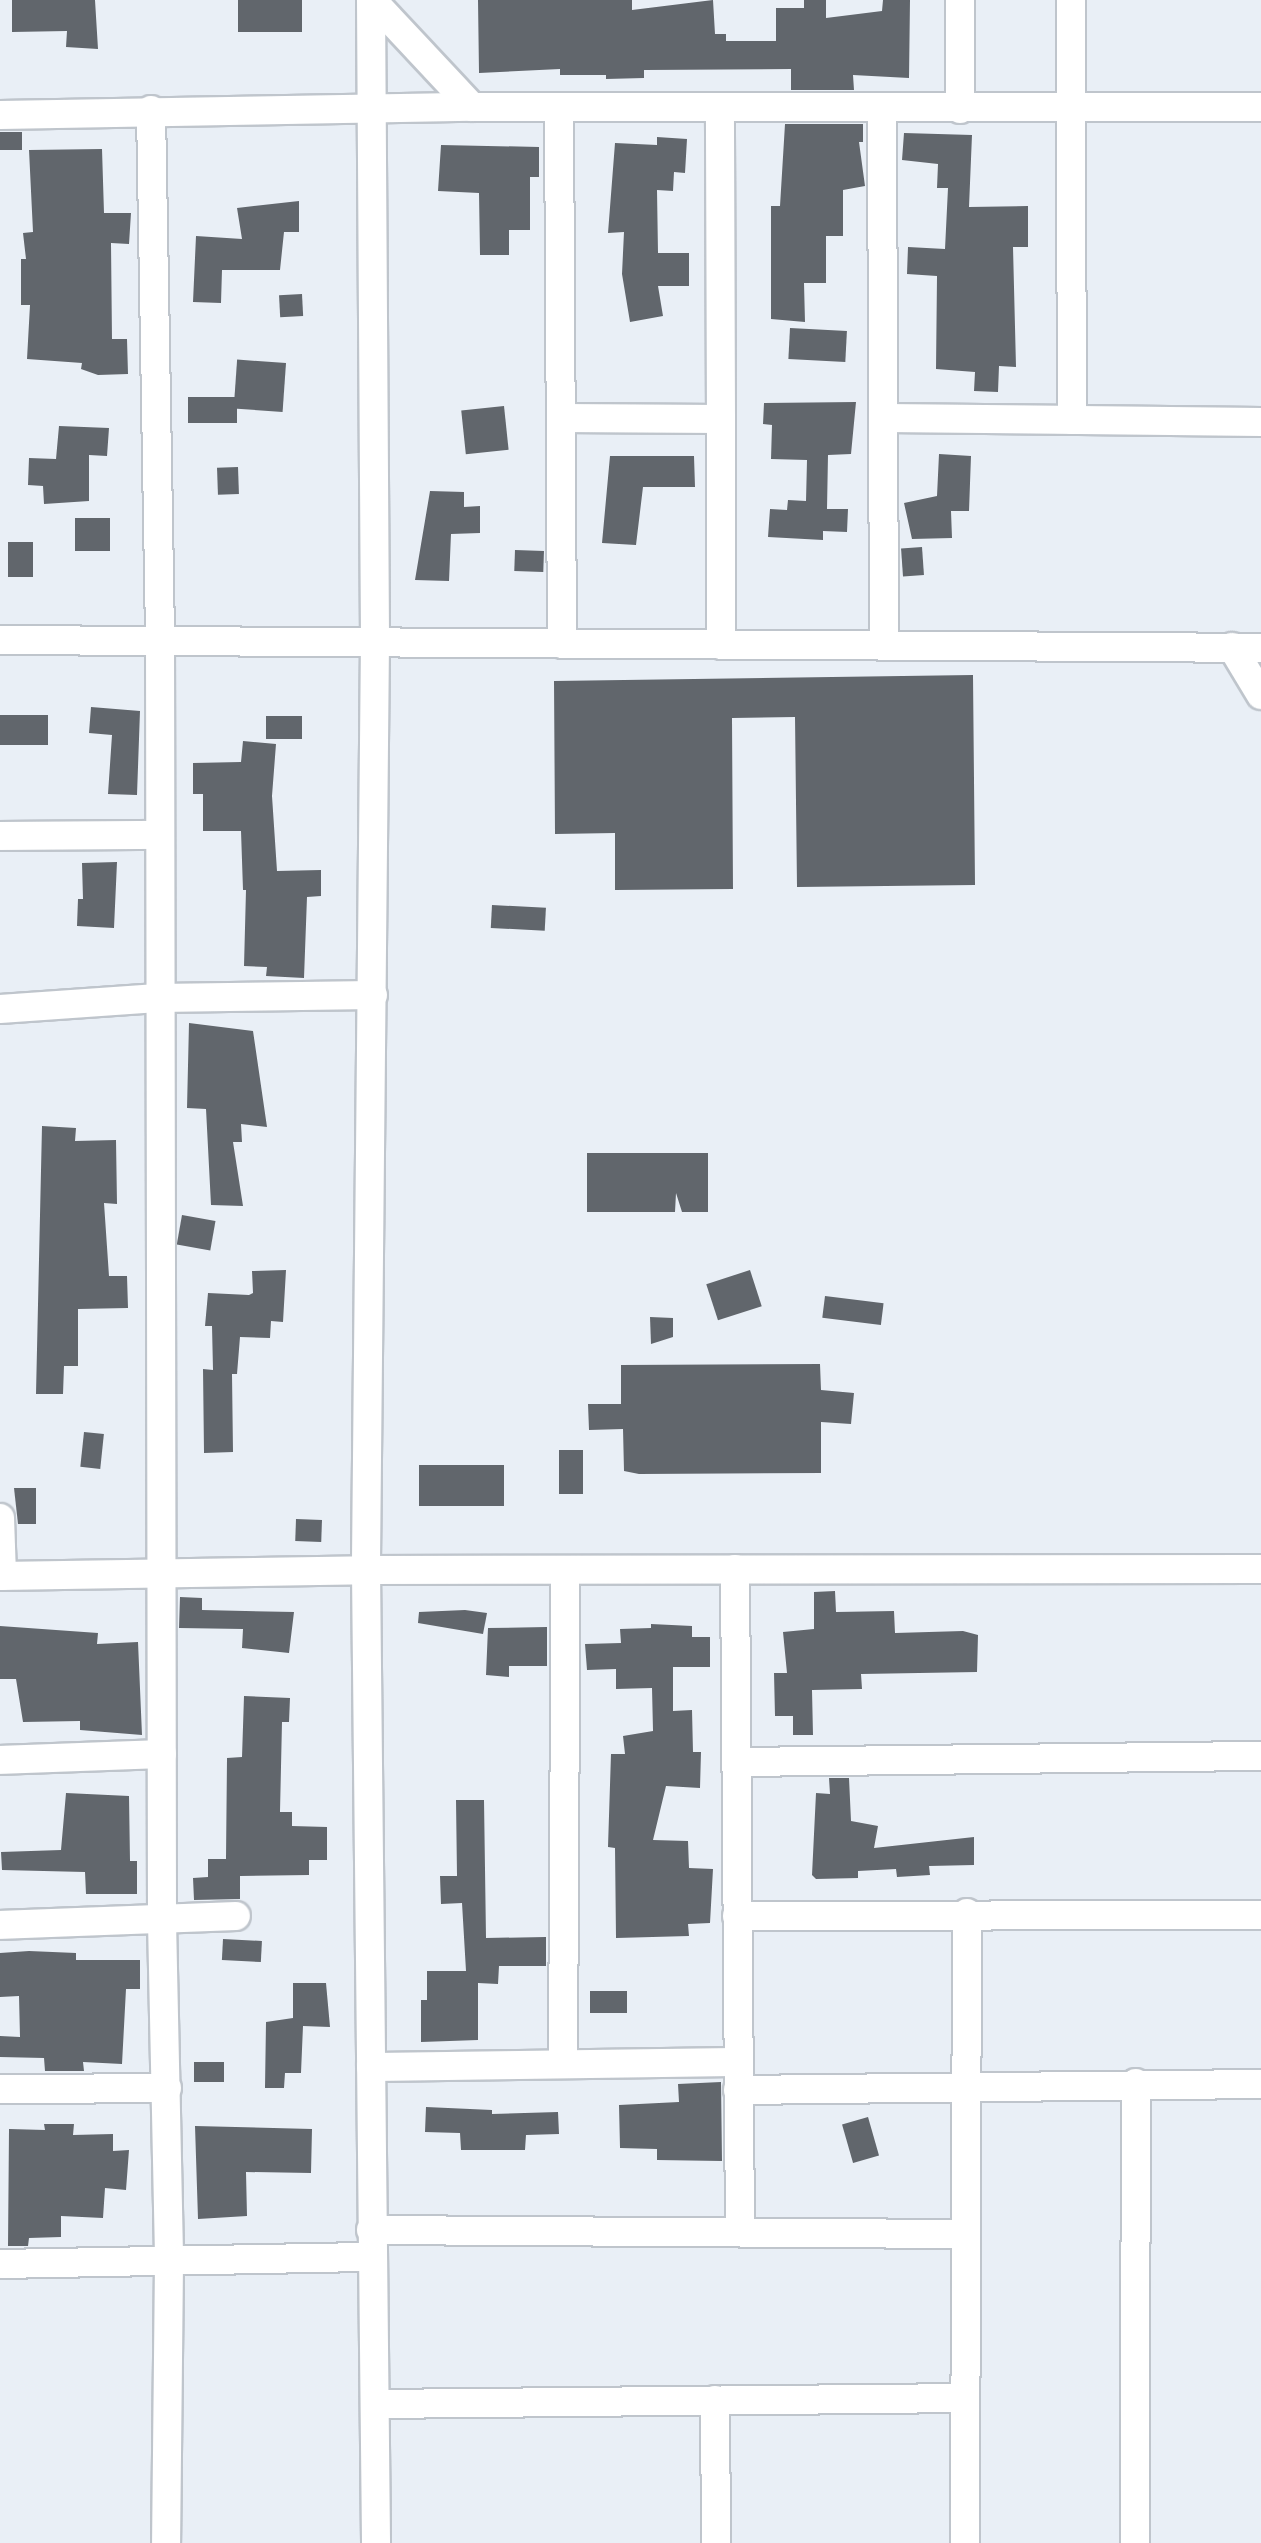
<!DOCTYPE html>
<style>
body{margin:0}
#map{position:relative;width:1261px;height:2543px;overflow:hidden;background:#e9eff6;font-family:Quicksand,sans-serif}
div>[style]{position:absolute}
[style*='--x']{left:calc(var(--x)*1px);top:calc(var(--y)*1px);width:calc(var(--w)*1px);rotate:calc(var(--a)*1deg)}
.building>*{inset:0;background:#61666c;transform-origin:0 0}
.roads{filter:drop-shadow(2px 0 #bfc5cc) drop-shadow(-2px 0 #bfc5cc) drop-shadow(0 2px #bfc5cc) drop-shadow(0 -2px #bfc5cc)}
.minor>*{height:28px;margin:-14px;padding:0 14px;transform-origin:14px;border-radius:14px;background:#fff}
span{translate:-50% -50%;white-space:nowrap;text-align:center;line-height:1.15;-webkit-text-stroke:8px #fff;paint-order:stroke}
</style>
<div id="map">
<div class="building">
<i style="clip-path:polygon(12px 0,95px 0,98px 49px,66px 47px,67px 31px,12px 32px)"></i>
<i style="left:238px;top:0;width:64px;height:32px"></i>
<i style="clip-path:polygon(478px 0,632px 0,632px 10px,713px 0,715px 34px,726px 34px,726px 41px,776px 41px,776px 8px,804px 8px,804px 0,826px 0,826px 18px,882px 11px,883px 0,910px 0,909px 78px,853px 75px,854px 90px,791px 90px,791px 69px,644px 70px,644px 78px,606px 79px,606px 75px,560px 75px,560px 69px,479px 73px)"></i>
<i style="clip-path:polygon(785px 124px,863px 124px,863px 142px,859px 142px,865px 186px,843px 190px,843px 236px,826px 236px,826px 283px,804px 283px,805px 322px,771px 319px,771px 206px,780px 206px)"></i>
<i style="left:0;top:132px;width:22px;height:18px"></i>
<i style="clip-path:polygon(904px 133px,972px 135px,969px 207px,1028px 206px,1028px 247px,1013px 247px,1016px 367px,999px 366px,998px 392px,974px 391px,975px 372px,936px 369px,937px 276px,907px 274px,908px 247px,945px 249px,948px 188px,937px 188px,938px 164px,902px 160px)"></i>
<i style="clip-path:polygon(657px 137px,687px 139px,685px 173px,674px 172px,673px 191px,657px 190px,658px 253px,689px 253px,689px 286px,658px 286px,663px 316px,630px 322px,622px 274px,624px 232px,608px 233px,615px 143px,657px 145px)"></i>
<i style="clip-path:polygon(441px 145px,539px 147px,539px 177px,530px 177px,530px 230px,509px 230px,509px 255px,480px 255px,479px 193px,438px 191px)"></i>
<i style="clip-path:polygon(102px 149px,104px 213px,131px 213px,129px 244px,111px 243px,112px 339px,127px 339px,128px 374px,98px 375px,81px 369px,82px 363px,27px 359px,30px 305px,21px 305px,21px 259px,26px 259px,23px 233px,33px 232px,29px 150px)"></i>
<i style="clip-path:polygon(299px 201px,299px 232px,284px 232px,280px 270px,222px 270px,221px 303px,193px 302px,196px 236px,242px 239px,237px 208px)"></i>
<i style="left:302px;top:294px;width:22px;height:23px;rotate:87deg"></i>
<i style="left:790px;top:328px;width:57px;height:31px;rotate:3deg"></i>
<i style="left:286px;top:363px;width:49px;height:49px;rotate:94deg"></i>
<i style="left:237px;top:397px;width:26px;height:49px;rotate:90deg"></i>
<i style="clip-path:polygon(856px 402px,851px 454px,828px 455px,827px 509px,848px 509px,847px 532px,823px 531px,823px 540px,768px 537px,770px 509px,787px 510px,788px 500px,806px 501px,807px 460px,771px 459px,772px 425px,763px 424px,764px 403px)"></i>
<i style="left:504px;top:406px;width:44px;height:43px;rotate:84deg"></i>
<i style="clip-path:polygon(59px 426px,109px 428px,107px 456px,89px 455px,89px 501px,44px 504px,43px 486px,28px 485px,29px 458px,56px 459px)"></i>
<i style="clip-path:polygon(939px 454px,971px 456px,969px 511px,951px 511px,952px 538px,912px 539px,904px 503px,937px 496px)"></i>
<i style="clip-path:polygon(610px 456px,694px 456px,695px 487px,643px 487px,636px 545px,602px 543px)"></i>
<i style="left:238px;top:467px;width:27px;height:21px;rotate:88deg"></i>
<i style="clip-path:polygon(430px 491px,464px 492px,464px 507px,480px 506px,480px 533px,451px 534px,449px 581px,415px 580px)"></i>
<i style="left:75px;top:518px;width:35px;height:33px"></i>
<i style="left:8px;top:542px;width:25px;height:35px"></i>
<i style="left:922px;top:547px;width:28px;height:21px;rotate:86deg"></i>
<i style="left:515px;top:550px;width:29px;height:21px;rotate:2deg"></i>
<i style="clip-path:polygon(973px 675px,975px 885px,797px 887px,795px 717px,732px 718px,733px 889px,615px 890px,615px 833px,555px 834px,554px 681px)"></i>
<i style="clip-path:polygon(91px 707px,140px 711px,137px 795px,108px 794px,112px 735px,89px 733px)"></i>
<i style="left:0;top:715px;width:48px;height:30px"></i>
<i style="left:266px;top:716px;width:36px;height:23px"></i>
<i style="clip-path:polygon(243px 741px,276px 744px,272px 796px,277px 871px,321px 870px,321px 896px,307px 897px,304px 978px,266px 976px,267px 967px,244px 966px,246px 890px,243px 890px,241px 831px,203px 831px,203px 794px,193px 794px,193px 763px,241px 762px)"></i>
<i style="clip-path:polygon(117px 862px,114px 928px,77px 926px,78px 899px,83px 899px,82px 863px)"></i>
<i style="left:492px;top:905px;width:54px;height:23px;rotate:3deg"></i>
<i style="clip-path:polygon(189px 1023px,253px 1031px,267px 1127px,241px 1124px,242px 1142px,233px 1142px,243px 1206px,211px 1205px,206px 1109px,187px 1108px)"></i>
<i style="clip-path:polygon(42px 1126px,76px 1128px,75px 1141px,116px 1140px,117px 1204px,104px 1203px,109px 1276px,127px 1276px,128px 1308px,78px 1309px,78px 1366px,64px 1366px,63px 1394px,36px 1394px)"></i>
<i style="clip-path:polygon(587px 1153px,708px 1153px,708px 1212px,682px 1212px,676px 1193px,675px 1212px,587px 1212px)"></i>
<i style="left:182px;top:1215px;width:34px;height:30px;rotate:10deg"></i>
<i style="clip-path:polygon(286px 1270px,283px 1322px,271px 1321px,270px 1338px,240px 1337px,237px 1374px,232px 1374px,233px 1452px,204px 1453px,203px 1369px,213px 1370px,212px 1326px,205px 1326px,208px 1293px,249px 1295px,253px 1293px,252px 1271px)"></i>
<i style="left:750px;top:1270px;width:38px;height:46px;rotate:72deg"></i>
<i style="left:825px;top:1296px;width:59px;height:22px;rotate:7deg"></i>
<i style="clip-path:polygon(650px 1317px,673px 1318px,673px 1337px,651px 1344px)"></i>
<i style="clip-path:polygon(820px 1364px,821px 1390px,854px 1393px,851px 1424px,821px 1422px,821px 1473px,639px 1474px,624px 1471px,623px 1429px,589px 1430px,588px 1404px,621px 1404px,621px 1365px)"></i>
<i style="left:84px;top:1432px;width:20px;height:35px;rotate:6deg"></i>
<i style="left:559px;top:1450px;width:24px;height:44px"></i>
<i style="left:419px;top:1465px;width:85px;height:41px"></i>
<i style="clip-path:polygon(14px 1488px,36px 1488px,36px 1524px,18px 1524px)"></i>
<i style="left:296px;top:1519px;width:26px;height:22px;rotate:2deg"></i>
<i style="clip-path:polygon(835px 1591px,836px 1612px,894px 1611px,895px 1633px,963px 1631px,978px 1635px,977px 1672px,861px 1674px,862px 1689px,812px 1690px,813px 1735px,793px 1735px,793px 1716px,775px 1716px,774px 1673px,787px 1673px,783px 1632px,814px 1629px,814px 1592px)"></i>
<i style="clip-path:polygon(180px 1597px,202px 1598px,202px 1610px,294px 1612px,289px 1653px,242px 1648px,243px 1629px,179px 1628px)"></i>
<i style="clip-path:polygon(465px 1610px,487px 1613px,483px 1634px,418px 1623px,419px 1612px)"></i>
<i style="clip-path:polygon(651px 1624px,692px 1626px,692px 1637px,710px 1637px,710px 1667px,673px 1667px,673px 1711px,692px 1710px,693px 1752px,701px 1752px,700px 1788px,666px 1786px,653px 1840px,688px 1841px,689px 1868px,713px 1869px,710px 1923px,688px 1924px,689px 1936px,616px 1938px,615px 1848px,608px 1847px,611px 1754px,625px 1754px,623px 1736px,653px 1731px,652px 1688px,616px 1689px,616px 1669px,587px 1670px,585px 1644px,621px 1643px,620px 1629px,651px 1628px)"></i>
<i style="clip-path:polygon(0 1626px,98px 1633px,97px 1644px,138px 1642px,142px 1735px,80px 1730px,80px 1721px,23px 1722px,16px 1679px,0 1679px)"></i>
<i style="clip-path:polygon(547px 1627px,547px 1666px,509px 1666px,509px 1677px,486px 1675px,488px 1628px)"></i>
<i style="clip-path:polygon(244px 1696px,290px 1698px,289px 1722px,282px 1722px,280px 1812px,292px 1812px,292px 1826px,327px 1827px,327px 1860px,309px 1860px,309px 1875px,240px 1876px,240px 1899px,194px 1900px,193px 1878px,208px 1877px,208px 1859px,226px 1859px,227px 1758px,242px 1757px)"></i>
<i style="clip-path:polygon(829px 1778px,849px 1778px,851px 1821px,878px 1826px,874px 1848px,974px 1837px,974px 1865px,929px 1866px,930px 1875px,897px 1877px,896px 1869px,858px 1871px,858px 1878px,816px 1879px,812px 1875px,816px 1793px,830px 1794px)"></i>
<i style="clip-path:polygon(66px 1793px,129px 1796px,130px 1861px,137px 1861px,137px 1894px,86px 1894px,85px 1872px,2px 1870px,1px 1852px,61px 1850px)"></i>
<i style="clip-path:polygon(456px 1800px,484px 1800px,486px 1938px,546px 1937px,546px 1966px,499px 1966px,498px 1984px,478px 1983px,478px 2040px,421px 2042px,421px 2000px,427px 2000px,427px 1971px,466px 1971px,462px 1903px,441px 1904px,440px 1876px,457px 1876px)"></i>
<i style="left:223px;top:1939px;width:39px;height:21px;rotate:3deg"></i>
<i style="clip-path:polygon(29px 1951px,76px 1953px,76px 1960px,140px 1960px,140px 1989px,126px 1989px,122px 2064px,83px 2062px,84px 2071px,45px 2071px,44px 2058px,0 2057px,0 2036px,20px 2037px,19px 1996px,0 1997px,0 1953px)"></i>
<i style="clip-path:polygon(293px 1983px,326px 1983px,330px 2027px,303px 2026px,301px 2073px,285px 2073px,284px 2088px,265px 2088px,266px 2022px,293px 2018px)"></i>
<i style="left:590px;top:1991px;width:37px;height:22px"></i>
<i style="left:224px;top:2062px;width:20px;height:30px;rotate:90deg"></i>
<i style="clip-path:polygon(721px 2082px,722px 2161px,657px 2160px,657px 2149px,620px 2148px,619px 2105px,679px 2102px,678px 2084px)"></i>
<i style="clip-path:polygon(426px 2107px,492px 2110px,492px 2114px,558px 2112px,559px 2134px,526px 2135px,525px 2150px,461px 2150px,460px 2133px,425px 2132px)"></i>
<i style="left:868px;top:2117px;width:40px;height:27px;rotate:74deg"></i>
<i style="clip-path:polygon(44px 2124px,74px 2124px,73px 2135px,113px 2134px,113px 2151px,129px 2150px,126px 2190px,105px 2188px,103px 2218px,61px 2216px,61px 2237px,29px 2238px,28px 2246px,8px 2246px,9px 2129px,45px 2130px)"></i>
<i style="clip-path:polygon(195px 2126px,312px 2129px,311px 2173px,246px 2172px,247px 2216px,198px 2219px)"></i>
</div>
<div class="roads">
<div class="minor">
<i style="--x:371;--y:0;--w:641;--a:89.64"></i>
<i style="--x:375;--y:641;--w:929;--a:90.56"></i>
<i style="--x:366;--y:1570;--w:973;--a:89.41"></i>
<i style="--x:372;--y:0;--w:146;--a:46.9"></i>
<i style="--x:960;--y:0;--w:109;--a:90"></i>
<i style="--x:1071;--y:0;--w:420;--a:89.9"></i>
<i style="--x:882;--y:109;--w:535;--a:89.79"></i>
<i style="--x:151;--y:110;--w:528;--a:89.02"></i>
<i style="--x:160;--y:638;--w:1283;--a:89.91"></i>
<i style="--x:162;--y:1921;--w:342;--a:88.8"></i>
<i style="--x:169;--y:2263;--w:280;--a:90.6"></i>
<i style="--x:559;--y:110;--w:534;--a:89.68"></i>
<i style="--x:0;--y:115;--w:472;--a:-1"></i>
<i style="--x:472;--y:107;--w:789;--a:0"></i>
<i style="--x:561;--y:418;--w:160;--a:0.4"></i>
<i style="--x:721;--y:419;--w:309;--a:-90.2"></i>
<i style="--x:886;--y:418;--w:375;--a:0.6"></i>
<i style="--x:721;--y:419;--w:226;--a:90"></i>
<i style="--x:0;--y:640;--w:1261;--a:0.36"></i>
<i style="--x:1232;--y:647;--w:56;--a:58.9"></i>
<i style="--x:0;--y:836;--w:159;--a:-0.4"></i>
<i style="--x:0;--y:1009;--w:158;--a:-4"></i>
<i style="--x:158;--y:998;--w:215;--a:-0.8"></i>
<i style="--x:0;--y:1518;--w:58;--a:88"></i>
<i style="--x:735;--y:1569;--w:663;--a:89.57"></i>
<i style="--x:0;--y:1576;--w:366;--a:-0.9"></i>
<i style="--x:366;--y:1570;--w:895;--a:-0.06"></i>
<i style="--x:0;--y:1760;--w:162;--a:-2.1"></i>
<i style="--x:737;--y:1762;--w:524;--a:-0.66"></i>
<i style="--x:737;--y:1916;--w:524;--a:-0.11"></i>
<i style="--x:0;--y:1925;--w:236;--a:-2.2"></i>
<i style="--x:563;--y:2062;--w:492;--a:-89.7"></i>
<i style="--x:371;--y:2067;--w:367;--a:-0.8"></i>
<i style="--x:0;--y:2089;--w:167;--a:-0.3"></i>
<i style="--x:738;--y:2090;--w:523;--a:-0.66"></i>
<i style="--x:371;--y:2230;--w:593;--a:0.39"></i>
<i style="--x:0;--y:2264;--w:371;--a:-1.1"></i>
<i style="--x:715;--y:2400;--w:143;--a:89.6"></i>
<i style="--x:375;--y:2404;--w:589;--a:-0.58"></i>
<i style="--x:965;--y:2543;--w:630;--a:-89.82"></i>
<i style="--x:1135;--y:2543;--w:460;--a:-89.9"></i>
</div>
</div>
</div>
